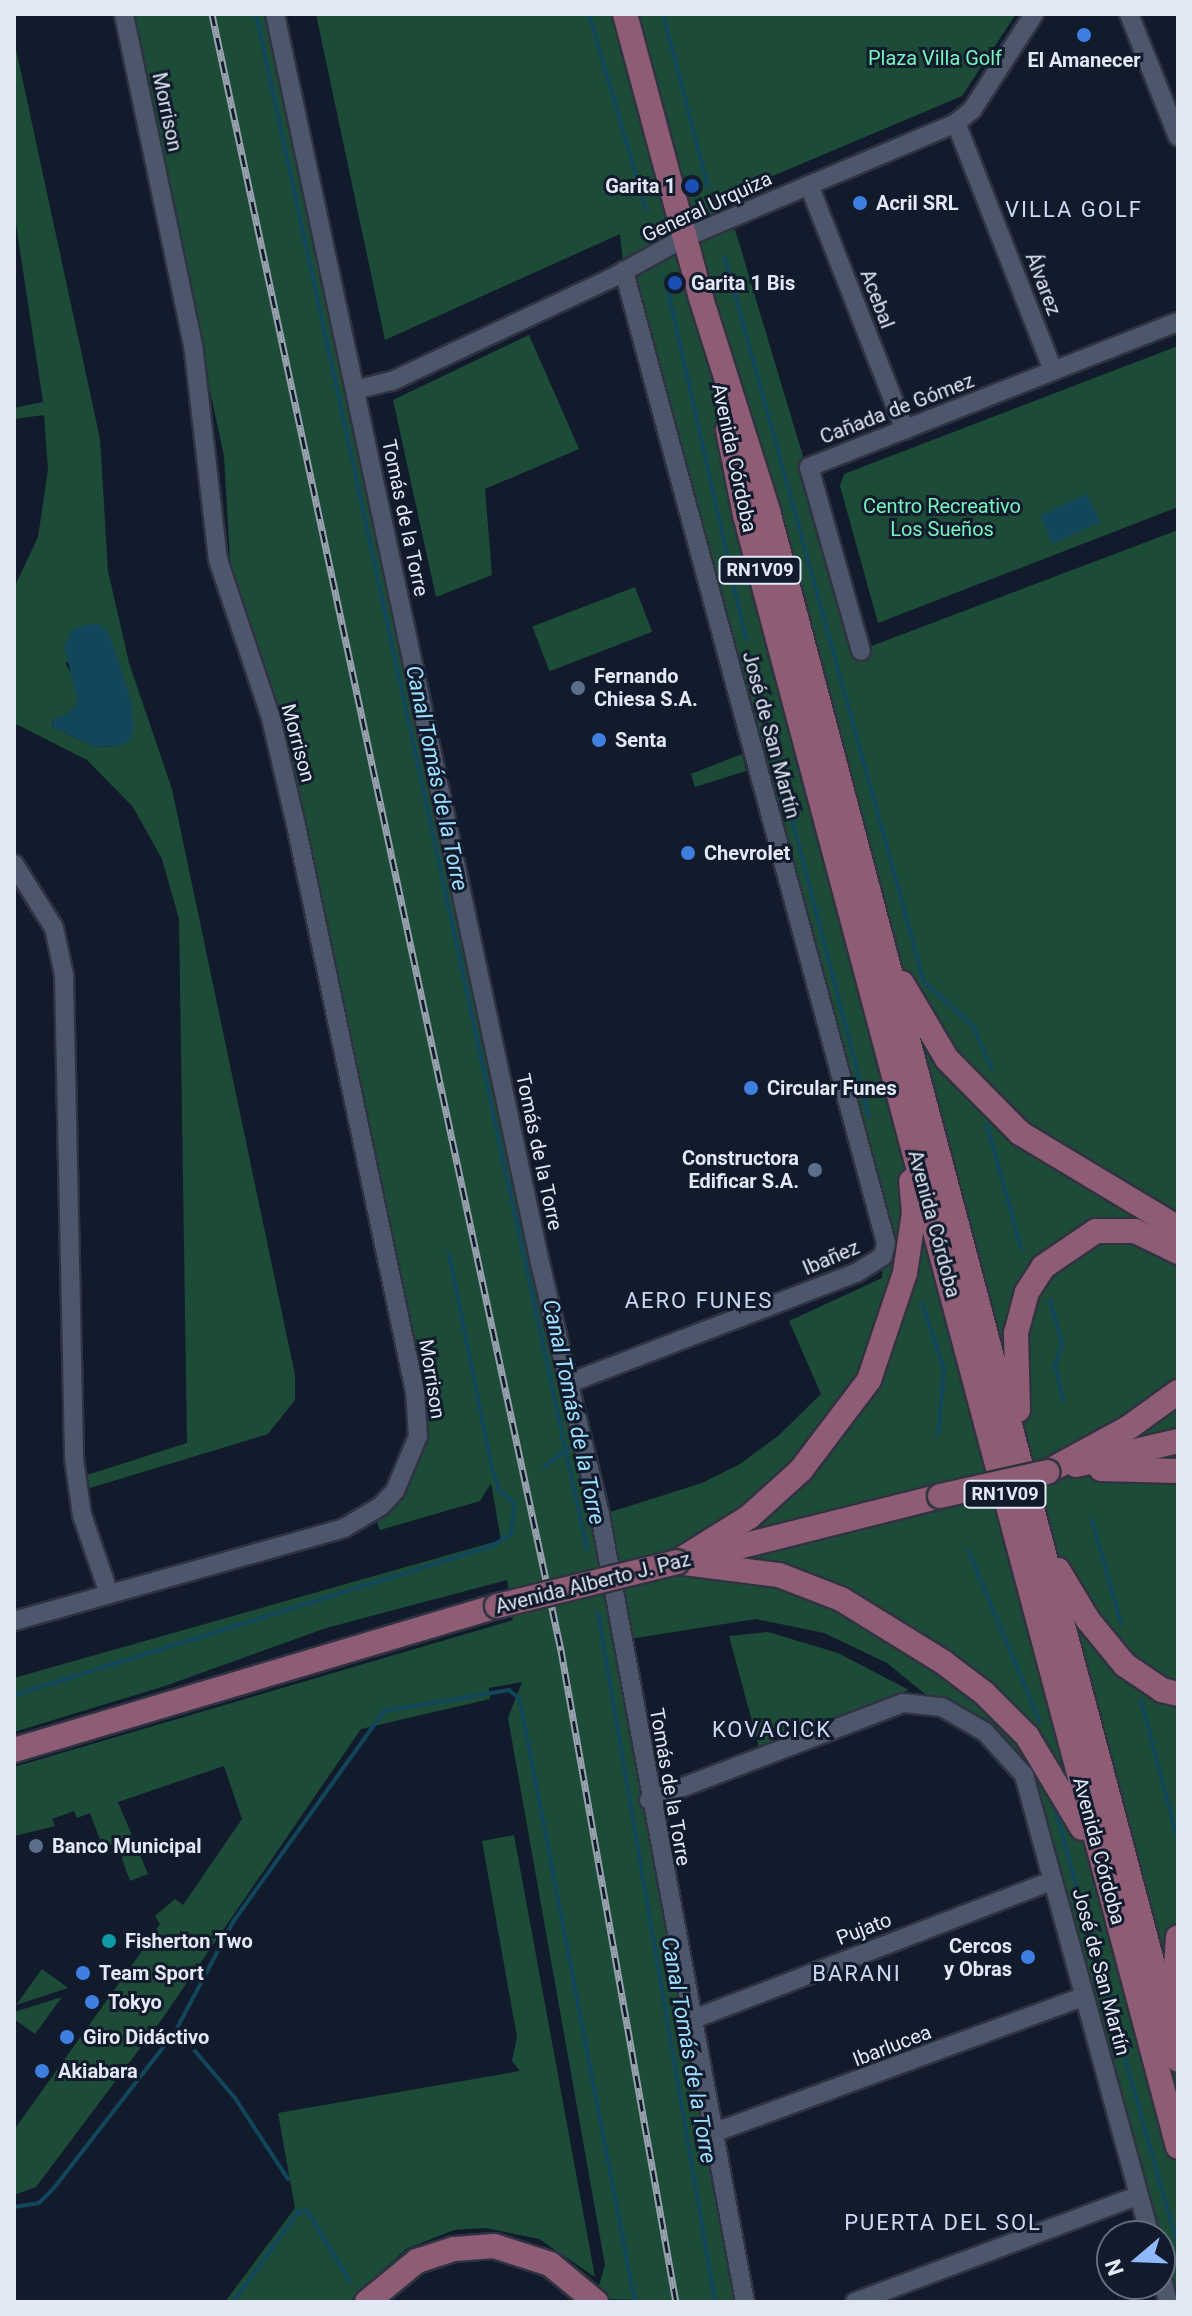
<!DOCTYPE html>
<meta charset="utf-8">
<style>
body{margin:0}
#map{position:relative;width:1192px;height:2316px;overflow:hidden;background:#121b2c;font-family:Roboto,sans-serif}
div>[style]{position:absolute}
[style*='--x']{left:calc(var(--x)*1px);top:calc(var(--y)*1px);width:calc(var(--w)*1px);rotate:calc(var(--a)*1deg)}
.green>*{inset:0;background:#1c4b37;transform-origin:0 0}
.water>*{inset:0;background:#12475b;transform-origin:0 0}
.stream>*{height:4px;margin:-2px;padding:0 2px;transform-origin:2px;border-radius:2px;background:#12475b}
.roads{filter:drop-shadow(2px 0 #2f3341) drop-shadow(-2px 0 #2f3341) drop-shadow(0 2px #2f3341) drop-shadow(0 -2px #2f3341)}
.minor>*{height:18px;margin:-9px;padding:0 9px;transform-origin:9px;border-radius:9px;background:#4c576b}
.major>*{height:24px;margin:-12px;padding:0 12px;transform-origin:12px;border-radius:12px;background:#8e5d75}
.rail>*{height:7px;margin-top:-3.5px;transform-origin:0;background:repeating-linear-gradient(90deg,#121b2c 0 12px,#9aa2af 0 24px);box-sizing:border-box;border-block:2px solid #9aa2af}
.bridges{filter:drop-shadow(2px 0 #2f3341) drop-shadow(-2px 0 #2f3341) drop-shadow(0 2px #2f3341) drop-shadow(0 -2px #2f3341)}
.major-bridge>*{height:24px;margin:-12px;padding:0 12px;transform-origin:12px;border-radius:12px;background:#8e5d75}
.dots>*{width:22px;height:22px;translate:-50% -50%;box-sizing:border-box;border:4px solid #121b2c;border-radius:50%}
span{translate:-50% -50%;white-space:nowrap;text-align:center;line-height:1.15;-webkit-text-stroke:6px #121b2c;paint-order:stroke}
.shield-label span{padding:2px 6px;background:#121b2c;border:2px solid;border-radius:6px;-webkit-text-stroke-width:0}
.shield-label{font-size:18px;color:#e2e9f5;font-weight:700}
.park-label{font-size:20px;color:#78f4be}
.poi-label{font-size:20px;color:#e2e9f5;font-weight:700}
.right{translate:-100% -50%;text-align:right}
.left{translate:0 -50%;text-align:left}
.street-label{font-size:20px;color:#e2e9f5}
.neighbourhood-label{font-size:22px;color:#cad9f3;letter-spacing:2px}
.water-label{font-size:22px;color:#9be0ff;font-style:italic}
.frame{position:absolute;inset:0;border:16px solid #e2e9f5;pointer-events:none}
.north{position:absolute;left:1096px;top:2220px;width:80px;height:80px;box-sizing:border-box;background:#121b2c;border:2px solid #656d7c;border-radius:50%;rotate:251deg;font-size:22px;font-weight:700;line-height:32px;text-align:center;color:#e2e9f5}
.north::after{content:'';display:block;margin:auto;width:28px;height:36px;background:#90b8fd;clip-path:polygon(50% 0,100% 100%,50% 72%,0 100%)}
</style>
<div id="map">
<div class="green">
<i style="clip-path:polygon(129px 14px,275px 14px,601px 1515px,702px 1483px,740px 1464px,778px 1436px,821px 1394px,789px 1321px,882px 1278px,883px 1256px,624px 271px,620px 234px,385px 340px,316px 14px,1016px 14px,962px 96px,725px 196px,861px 650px,1178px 530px,1178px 2302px,1168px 2302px,1160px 2272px,1160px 2236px,1150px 2236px,1024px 1775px,887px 1663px,824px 1633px,756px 1619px,623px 1640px,745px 2302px,595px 2299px,605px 2265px,508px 1718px,522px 1682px,489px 1688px,490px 1699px,361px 1729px,162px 2019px,36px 2187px,14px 2195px,14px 2130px,147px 1944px,160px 1924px,155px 1916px,175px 1899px,183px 1905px,242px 1819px,224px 1766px,118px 1802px,148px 1874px,130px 1881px,116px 1843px,103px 1848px,90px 1813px,77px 1818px,74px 1811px,52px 1819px,55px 1826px,14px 1836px,14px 1767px,513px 1620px,507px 1580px,326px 1628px,165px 1686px,14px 1732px,14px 1678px,501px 1540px,491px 1483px,480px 1501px,380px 1530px,376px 1520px,411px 1482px,426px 1427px,231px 578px,224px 456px)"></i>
<i style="clip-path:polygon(evenodd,14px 40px,100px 439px,108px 571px,129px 663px,172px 789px,295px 1375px,295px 1400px,268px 1434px,90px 1488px,87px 1475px,187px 1443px,179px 919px,162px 859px,133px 807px,87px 760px,14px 723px,14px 588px,38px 537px,48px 470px,44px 415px,14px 419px,14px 408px,43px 402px,14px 211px,14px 40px,114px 650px,124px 681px,118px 746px,96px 747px,52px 727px,53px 719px,68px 714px,78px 702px,78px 685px,65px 663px,114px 650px)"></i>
<i style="clip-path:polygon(529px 335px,579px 449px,485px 489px,492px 575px,436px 597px,393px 400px)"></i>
<i style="clip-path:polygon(1178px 346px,1178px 507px,878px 623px,840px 486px,844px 474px)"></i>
<i style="left:635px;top:587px;width:48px;height:110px;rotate:69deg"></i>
<i style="clip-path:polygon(742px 754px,746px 771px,695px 787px,691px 774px)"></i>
<i style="clip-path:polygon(768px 1632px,838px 1653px,909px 1690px,759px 1747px,729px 1636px)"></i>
<i style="clip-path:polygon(514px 1835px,595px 2277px,539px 2239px,485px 2228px,454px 2230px,406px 2249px,349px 2302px,225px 2302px,295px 2208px,278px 2113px,520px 2071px,512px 2061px,517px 2037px,482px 1841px)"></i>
<i style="clip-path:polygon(42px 1969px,68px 1988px,16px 2005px)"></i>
<i style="clip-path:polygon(62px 1997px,35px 2034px,14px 2019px,14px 2012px)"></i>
</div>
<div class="water">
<i style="left:1087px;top:494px;width:31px;height:52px;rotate:65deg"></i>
<i style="clip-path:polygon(98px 623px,109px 633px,131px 701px,134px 730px,129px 742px,118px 746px,96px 747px,52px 727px,53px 719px,68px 714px,78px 702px,64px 646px,74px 628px)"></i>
</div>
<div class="stream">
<i style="--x:256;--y:14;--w:1570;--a:77.83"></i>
<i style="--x:589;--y:14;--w:203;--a:73.7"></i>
<i style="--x:663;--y:14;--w:179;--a:75.4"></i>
<i style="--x:725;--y:258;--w:751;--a:74.63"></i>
<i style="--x:924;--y:982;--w:66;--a:41.9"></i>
<i style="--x:973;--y:1026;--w:47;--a:66.2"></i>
<i style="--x:665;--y:277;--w:371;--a:77.4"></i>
<i style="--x:758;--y:687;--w:443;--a:75.5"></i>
<i style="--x:987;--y:1125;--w:128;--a:74.5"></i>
<i style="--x:1050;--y:1300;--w:46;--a:74.7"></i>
<i style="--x:1062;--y:1344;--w:22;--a:108"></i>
<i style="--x:1055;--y:1365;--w:37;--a:77"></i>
<i style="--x:922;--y:1303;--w:71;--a:71.8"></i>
<i style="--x:944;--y:1370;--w:66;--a:95.2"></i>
<i style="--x:544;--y:1467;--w:31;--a:-38"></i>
<i style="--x:1092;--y:1520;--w:107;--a:74.3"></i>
<i style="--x:968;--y:1550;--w:186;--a:67.3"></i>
<i style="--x:598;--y:1613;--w:699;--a:80.36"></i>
<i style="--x:14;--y:1695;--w:501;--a:-17.31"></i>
<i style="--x:492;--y:1546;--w:22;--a:-32"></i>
<i style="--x:511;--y:1534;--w:31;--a:-84"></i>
<i style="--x:514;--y:1503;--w:20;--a:-139"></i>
<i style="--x:499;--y:1490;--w:22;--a:-108"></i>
<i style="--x:492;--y:1469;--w:220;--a:-101.3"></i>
<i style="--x:1141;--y:1700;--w:146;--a:75.3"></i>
<i style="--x:1053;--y:1802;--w:461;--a:74.3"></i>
<i style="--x:195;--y:2051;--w:62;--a:49.6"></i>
<i style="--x:235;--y:2098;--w:97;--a:56.8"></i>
<i style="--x:14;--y:2207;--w:25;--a:-9"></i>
<i style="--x:39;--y:2203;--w:21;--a:-45"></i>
<i style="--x:54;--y:2188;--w:197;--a:-52.2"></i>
<i style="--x:175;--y:2032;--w:124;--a:-62.2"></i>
<i style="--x:233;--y:1922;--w:259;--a:-54.4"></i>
<i style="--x:384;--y:1711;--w:127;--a:-9.5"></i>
<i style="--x:509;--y:1690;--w:13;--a:39"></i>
<i style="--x:519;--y:1698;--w:35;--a:78"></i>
<i style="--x:526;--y:1732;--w:580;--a:79.17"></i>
<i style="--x:233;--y:2302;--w:111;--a:-54.2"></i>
<i style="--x:298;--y:2212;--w:9;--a:-6"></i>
<i style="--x:307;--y:2211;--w:82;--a:58.4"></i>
</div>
<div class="roads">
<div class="minor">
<i style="--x:275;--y:14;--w:1277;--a:78.02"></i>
<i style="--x:540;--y:1263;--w:259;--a:76.6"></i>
<i style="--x:600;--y:1515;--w:800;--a:79.56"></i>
<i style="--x:1129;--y:14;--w:132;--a:68.3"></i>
<i style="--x:956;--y:123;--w:266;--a:68.6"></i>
<i style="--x:809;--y:185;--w:263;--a:68.6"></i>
<i style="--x:355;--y:390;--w:38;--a:-14"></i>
<i style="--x:392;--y:381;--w:241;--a:-25.1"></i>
<i style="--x:610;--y:279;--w:85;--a:-29"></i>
<i style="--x:684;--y:238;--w:295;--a:-22.9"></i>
<i style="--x:956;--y:123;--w:21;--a:-39"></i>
<i style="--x:972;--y:110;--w:114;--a:-57.1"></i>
<i style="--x:861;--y:651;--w:191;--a:-105.8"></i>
<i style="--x:809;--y:467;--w:396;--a:-21.5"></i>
<i style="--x:14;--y:864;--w:75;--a:58"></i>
<i style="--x:54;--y:928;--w:48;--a:78"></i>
<i style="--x:64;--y:975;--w:484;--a:88.8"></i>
<i style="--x:74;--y:1459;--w:57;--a:81.9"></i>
<i style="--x:82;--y:1515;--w:83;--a:71.1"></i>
<i style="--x:569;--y:1383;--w:307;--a:-21"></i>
<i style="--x:856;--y:1273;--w:32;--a:-32"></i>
<i style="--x:883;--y:1256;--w:13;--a:-77"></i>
<i style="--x:886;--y:1243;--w:1007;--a:-105.09"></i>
<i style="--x:14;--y:1621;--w:343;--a:-15.7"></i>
<i style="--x:344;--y:1528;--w:43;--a:-30.7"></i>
<i style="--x:381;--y:1506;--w:21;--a:-47"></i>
<i style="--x:395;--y:1491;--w:60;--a:-67.3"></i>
<i style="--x:418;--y:1436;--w:44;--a:-93.9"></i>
<i style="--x:415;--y:1392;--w:579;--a:-101.85"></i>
<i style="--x:296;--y:825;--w:110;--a:-103.2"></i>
<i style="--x:271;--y:718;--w:167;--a:-108.5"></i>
<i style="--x:218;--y:560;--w:216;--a:-96.6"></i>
<i style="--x:193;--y:345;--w:338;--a:-101.8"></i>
<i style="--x:649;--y:1800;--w:272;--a:-20.9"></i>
<i style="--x:903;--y:1703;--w:39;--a:6"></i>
<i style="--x:942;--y:1707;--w:50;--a:30.2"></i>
<i style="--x:985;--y:1732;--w:58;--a:47.8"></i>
<i style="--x:1024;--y:1775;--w:478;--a:74.7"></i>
<i style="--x:691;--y:2020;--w:388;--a:-21.1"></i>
<i style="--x:713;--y:2133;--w:396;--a:-20.2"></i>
<i style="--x:1160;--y:2272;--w:31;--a:75"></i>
<i style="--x:855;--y:2302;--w:303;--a:-20.6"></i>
</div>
<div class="major">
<i style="--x:625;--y:14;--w:294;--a:75"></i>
<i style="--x:701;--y:298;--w:223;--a:72.5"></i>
<i style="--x:768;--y:511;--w:1602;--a:75.17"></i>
<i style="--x:728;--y:430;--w:87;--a:78.7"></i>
<i style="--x:745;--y:515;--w:1688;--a:75.14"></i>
<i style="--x:902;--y:983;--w:88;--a:59.4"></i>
<i style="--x:947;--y:1059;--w:104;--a:45.4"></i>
<i style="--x:1020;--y:1133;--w:184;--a:31"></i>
<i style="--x:1018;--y:1410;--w:77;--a:-91.5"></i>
<i style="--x:1016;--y:1333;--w:42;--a:-75"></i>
<i style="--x:1027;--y:1292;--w:30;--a:-57"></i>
<i style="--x:1043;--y:1267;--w:64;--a:-34.2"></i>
<i style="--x:1096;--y:1231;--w:39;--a:0"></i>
<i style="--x:1135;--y:1231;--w:48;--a:26"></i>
<i style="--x:1076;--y:1465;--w:105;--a:-13.2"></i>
<i style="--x:1101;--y:1469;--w:77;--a:1.5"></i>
<i style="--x:1047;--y:1472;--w:92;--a:-28.5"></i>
<i style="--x:1128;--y:1428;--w:62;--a:-35.8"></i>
<i style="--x:702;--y:1556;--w:245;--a:-14.1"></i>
<i style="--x:677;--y:1562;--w:103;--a:7.3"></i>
<i style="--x:779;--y:1575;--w:66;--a:21.2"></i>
<i style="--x:841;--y:1599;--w:120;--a:31.7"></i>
<i style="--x:943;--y:1662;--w:51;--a:37.1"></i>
<i style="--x:984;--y:1693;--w:61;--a:45"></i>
<i style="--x:1027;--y:1736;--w:107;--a:59.1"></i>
<i style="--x:677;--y:1562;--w:85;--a:-32"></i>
<i style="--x:749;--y:1517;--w:70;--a:-42.1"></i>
<i style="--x:801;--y:1470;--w:113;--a:-52.9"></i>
<i style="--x:869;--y:1380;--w:113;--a:-71.4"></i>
<i style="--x:905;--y:1273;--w:61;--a:-81.5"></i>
<i style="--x:914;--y:1213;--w:32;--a:-95"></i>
<i style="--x:1058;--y:1570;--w:58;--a:59"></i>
<i style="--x:1088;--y:1620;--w:58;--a:50.6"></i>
<i style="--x:1125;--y:1665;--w:45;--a:34"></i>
<i style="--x:1162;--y:1690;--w:16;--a:14"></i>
<i style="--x:14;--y:1750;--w:504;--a:-16.6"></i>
<i style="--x:1173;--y:2014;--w:77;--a:-86.3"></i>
<i style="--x:367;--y:2302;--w:65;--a:-39.4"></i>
<i style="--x:417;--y:2261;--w:39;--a:-18"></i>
<i style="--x:454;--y:2249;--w:40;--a:-4.3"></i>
<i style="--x:494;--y:2246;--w:59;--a:17.8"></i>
<i style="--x:550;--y:2264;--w:60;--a:39.6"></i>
</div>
</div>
<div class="rail">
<i style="--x:212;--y:14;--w:1673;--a:77.96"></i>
<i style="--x:561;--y:1650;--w:662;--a:80"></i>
</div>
<div class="bridges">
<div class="major-bridge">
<i style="--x:940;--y:1496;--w:110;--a:-12.6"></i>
<i style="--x:497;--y:1606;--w:185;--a:-13.7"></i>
</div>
</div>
<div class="dots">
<i style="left:1084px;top:35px;background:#3f7fe0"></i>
<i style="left:692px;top:186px;background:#1a4fb4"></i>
<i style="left:860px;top:203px;background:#3f7fe0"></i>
<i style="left:675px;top:283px;background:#1a4fb4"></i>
<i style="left:578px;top:688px;background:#5c6f8a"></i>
<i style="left:599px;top:740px;background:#3f7fe0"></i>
<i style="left:688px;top:853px;background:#3f7fe0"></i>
<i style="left:751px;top:1088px;background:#3f7fe0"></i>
<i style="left:815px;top:1170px;background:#5c6f8a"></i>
<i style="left:36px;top:1846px;background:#5c6f8a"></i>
<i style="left:109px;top:1941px;background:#0f9aa8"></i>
<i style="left:1028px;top:1957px;background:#3f7fe0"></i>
<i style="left:83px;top:1973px;background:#3f7fe0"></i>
<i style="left:92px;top:2002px;background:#3f7fe0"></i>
<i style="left:67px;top:2037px;background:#3f7fe0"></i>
<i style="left:42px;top:2071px;background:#3f7fe0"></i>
</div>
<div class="shield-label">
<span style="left:760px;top:570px">RN1V09</span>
<span style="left:1005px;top:1494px">RN1V09</span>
</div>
<div class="park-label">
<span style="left:935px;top:58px">Plaza Villa Golf</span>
<span style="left:942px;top:518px">Centro Recreativo<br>Los Sueños</span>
</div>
<div class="poi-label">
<span style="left:1084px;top:60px">El Amanecer</span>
<span class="right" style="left:676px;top:186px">Garita 1</span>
<span class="left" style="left:876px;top:203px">Acril SRL</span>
<span class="left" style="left:691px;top:283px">Garita 1 Bis</span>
<span class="left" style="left:594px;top:688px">Fernando<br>Chiesa S.A.</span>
<span class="left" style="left:615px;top:740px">Senta</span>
<span class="left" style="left:704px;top:853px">Chevrolet</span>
<span class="left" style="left:767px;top:1088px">Circular Funes</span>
<span class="right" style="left:799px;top:1170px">Constructora<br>Edificar S.A.</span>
<span class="left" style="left:52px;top:1846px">Banco Municipal</span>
<span class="left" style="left:125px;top:1941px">Fisherton Two</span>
<span class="right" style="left:1012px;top:1958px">Cercos<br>y Obras</span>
<span class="left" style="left:99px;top:1973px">Team Sport</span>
<span class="left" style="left:108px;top:2002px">Tokyo</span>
<span class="left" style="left:83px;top:2037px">Giro Didáctivo</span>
<span class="left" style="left:58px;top:2071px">Akiabara</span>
</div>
<div class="street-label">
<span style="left:167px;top:112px;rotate:78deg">Morrison</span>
<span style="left:707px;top:207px;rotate:-25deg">General Urquiza</span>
<span style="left:1043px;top:284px;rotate:69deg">Álvarez</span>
<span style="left:877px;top:299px;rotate:69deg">Acebal</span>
<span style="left:897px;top:409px;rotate:-21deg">Cañada de Gómez</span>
<span style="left:734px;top:458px;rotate:78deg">Avenida Córdoba</span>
<span style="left:405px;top:518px;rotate:78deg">Tomás de la Torre</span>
<span style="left:771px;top:735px;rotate:75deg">José de San Martín</span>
<span style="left:298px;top:743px;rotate:75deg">Morrison</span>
<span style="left:539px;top:1152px;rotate:78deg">Tomás de la Torre</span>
<span style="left:934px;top:1224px;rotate:75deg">Avenida Córdoba</span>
<span style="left:831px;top:1258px;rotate:-23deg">Ibañez</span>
<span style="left:432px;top:1379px;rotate:81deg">Morrison</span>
<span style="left:593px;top:1583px;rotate:-14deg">Avenida Alberto J. Paz</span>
<span style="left:670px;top:1787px;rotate:80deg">Tomás de la Torre</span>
<span style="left:1099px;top:1851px;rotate:75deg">Avenida Córdoba</span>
<span style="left:864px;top:1929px;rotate:-21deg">Pujato</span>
<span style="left:1101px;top:1972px;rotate:75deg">José de San Martín</span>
<span style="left:892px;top:2046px;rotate:-21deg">Ibarlucea</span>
</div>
<div class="neighbourhood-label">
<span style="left:1074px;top:210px">VILLA GOLF</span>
<span style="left:699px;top:1301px">AERO FUNES</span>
<span style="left:772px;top:1730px">KOVACICK</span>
<span style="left:857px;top:1974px">BARANI</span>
<span style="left:943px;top:2223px">PUERTA DEL SOL</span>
</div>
<div class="water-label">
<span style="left:437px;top:778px;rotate:78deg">Canal Tomás de la Torre</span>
<span style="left:574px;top:1412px;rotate:78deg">Canal Tomás de la Torre</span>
<span style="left:689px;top:2050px;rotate:80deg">Canal Tomás de la Torre</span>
</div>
<div class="frame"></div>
<div class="north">N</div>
</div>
